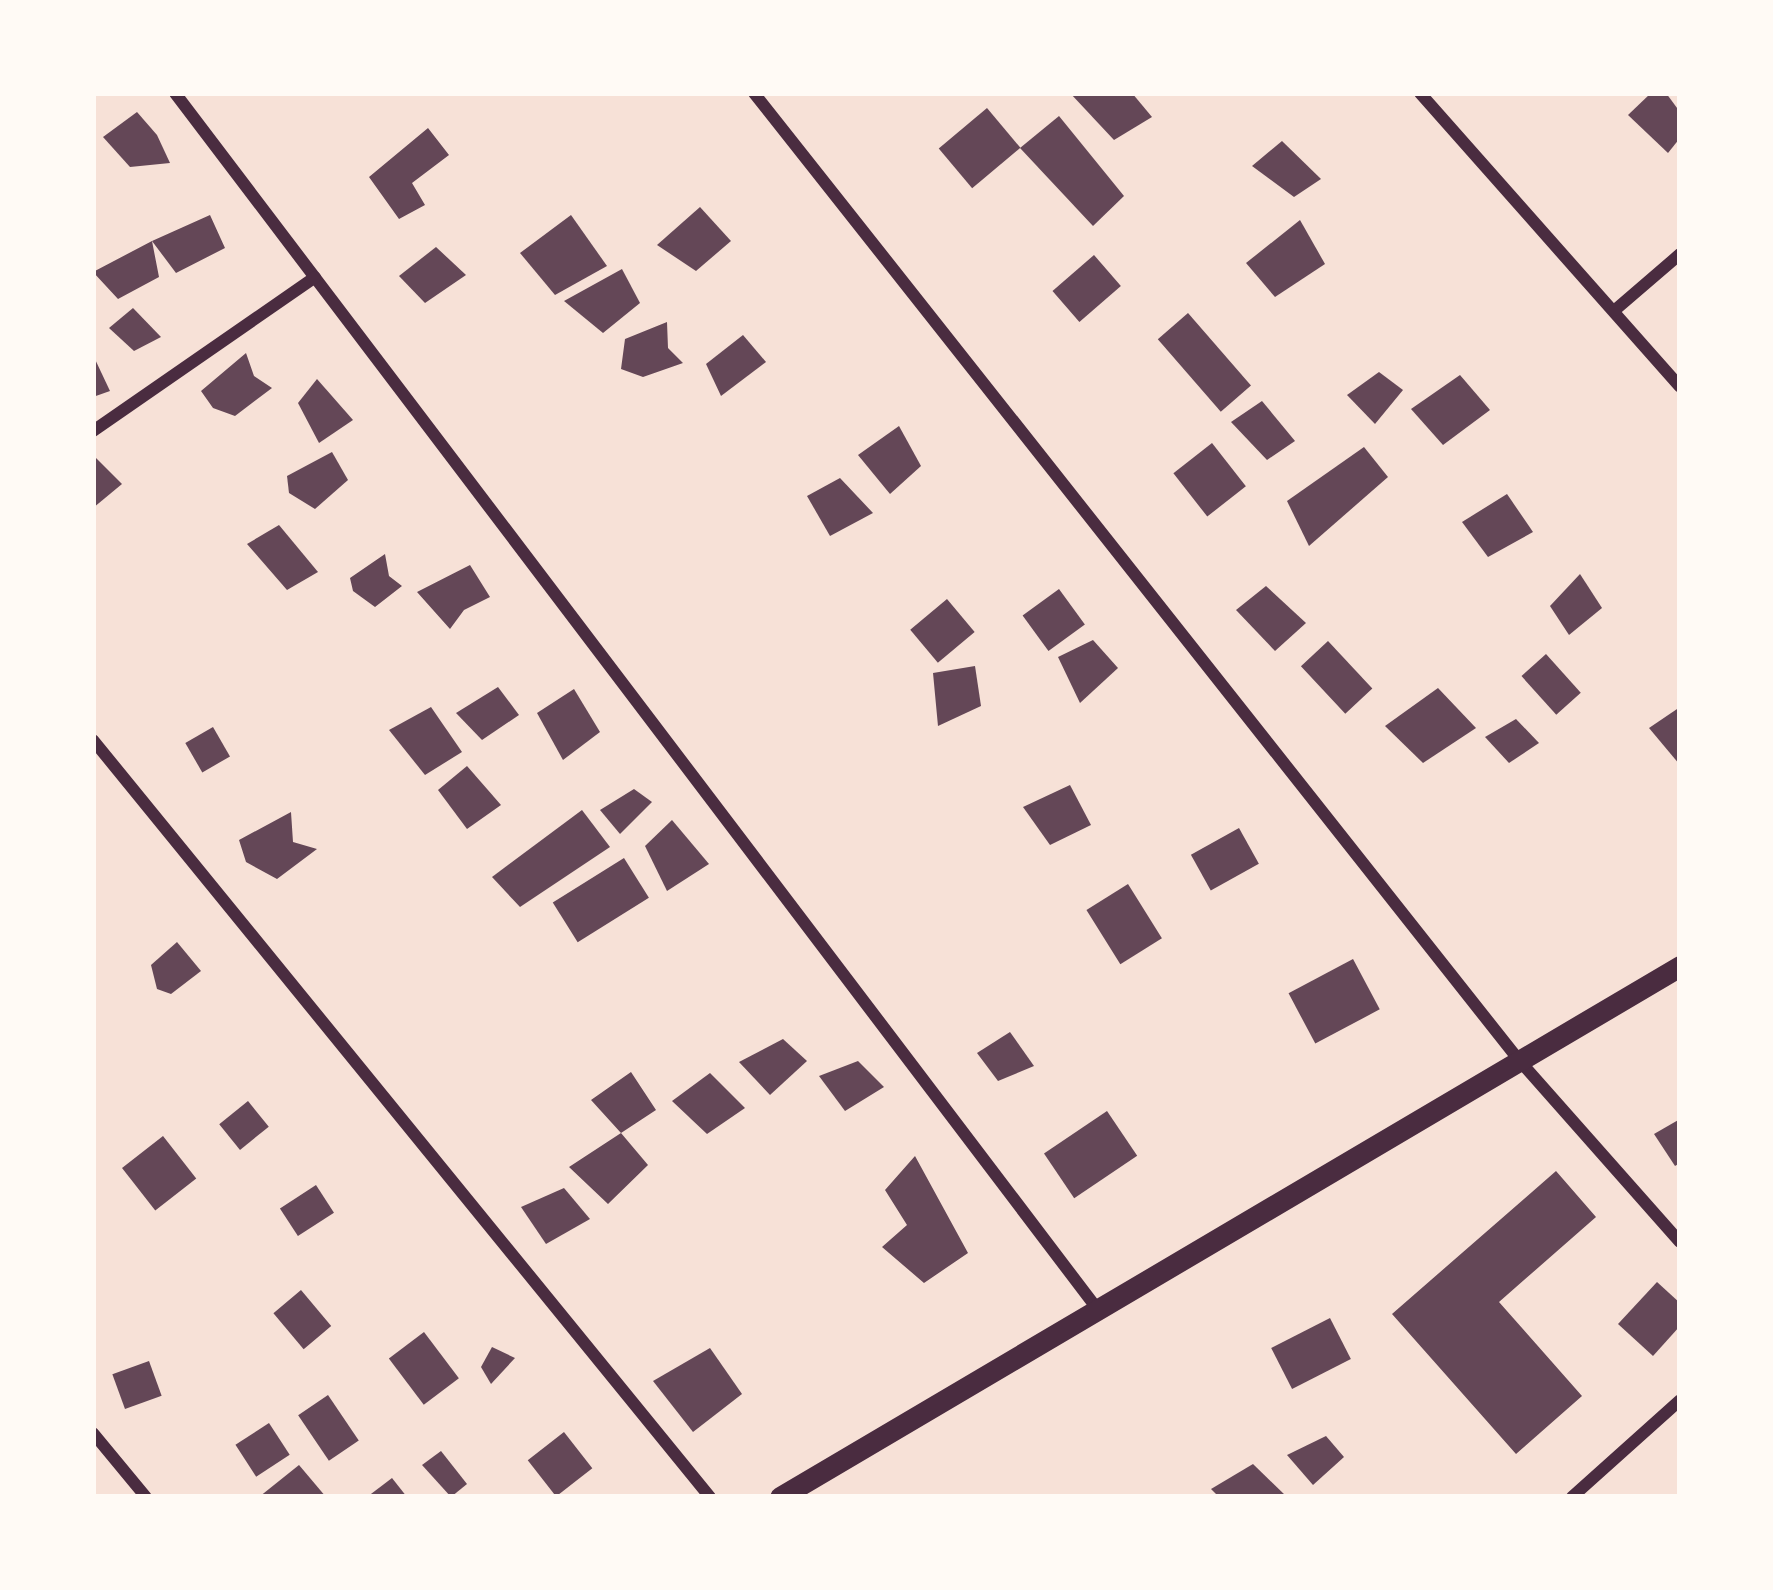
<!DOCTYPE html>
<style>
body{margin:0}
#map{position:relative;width:1773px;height:1590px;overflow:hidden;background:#f7e1d7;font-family:"Work Sans",sans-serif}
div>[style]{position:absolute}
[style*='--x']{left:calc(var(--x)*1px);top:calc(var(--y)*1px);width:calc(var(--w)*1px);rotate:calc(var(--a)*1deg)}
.building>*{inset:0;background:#644757;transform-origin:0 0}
.minor>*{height:12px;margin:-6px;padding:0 6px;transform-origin:6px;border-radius:6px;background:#4a2c40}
.tertiary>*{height:21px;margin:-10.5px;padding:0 10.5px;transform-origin:10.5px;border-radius:10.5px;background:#4a2c40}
span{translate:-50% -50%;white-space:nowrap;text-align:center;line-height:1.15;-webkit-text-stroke:9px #fffaf5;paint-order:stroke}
.frame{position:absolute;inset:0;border:96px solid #fffaf5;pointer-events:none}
</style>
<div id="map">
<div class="building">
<i style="clip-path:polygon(1070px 93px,1132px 93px,1152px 117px,1114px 140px)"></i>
<i style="clip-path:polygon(1651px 93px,1666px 93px,1680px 112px,1680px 138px,1668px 153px,1628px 115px)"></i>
<i style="left:987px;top:108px;width:52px;height:63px;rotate:50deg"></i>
<i style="clip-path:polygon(137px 112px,157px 135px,170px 163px,130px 167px,103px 137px)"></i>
<i style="clip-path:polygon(1059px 116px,1124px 196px,1093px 226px,1020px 148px)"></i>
<i style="clip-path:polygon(428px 128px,449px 155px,412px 183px,425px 205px,399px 219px,369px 177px)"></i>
<i style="clip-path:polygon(1282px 141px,1321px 179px,1294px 197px,1252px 166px)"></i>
<i style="clip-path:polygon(700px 207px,731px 241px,696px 271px,657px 245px)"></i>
<i style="clip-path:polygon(210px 215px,225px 248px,176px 273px,152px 241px,159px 277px,118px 299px,93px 272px,152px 241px)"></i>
<i style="clip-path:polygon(571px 215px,607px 266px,555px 295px,520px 253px)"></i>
<i style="clip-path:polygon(1300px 220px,1325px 264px,1275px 297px,1246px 263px)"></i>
<i style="clip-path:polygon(436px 247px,466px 275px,425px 303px,399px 276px)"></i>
<i style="left:1094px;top:255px;width:41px;height:55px;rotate:49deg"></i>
<i style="clip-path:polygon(622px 269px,640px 303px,603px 333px,564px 301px)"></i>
<i style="clip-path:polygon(133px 308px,161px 337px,134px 351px,109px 328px)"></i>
<i style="left:1188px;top:313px;width:96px;height:40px;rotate:49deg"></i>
<i style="clip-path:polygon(667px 322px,668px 348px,683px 363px,643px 377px,621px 369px,625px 339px)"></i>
<i style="clip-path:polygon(743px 335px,766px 362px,721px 396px,706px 364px)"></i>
<i style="clip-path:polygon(246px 353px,254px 376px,272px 388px,235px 416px,213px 408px,201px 391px)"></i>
<i style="clip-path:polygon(93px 355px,110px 391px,93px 397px)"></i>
<i style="clip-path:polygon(1379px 372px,1403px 390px,1375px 424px,1347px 395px)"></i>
<i style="clip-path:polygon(1460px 375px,1490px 410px,1443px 445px,1411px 409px)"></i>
<i style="clip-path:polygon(317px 379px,353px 420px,319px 443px,298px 403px)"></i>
<i style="clip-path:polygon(1262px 401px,1295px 441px,1267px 460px,1231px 422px)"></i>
<i style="clip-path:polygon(899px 426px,921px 466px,890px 494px,858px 455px)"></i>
<i style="left:1212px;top:443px;width:55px;height:49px;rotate:52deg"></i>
<i style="clip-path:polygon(1364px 447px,1388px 477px,1309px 546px,1287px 501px)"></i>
<i style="clip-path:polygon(332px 452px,348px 480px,315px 509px,289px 493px,287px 476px)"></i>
<i style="clip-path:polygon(93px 455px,122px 484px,93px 508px)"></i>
<i style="clip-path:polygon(840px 478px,873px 513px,830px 536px,807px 496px)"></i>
<i style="clip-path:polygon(1507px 494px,1533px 532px,1488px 557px,1462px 522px)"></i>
<i style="clip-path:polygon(279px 525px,318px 572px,287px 590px,247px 544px)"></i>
<i style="clip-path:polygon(385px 554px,389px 576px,402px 586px,375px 607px,353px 591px,350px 578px)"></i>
<i style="clip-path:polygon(470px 565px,490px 597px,464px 610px,450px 629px,417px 592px)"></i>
<i style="clip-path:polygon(1580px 574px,1602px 608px,1569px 635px,1550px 606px)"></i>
<i style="clip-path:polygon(1266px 586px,1306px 623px,1275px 651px,1236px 610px)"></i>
<i style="left:1059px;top:589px;width:44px;height:45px;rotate:54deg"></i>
<i style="left:947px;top:599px;width:43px;height:48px;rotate:50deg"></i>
<i style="clip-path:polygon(1093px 640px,1118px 668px,1080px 703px,1058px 657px)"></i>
<i style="left:1328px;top:641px;width:65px;height:37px;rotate:47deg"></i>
<i style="left:1546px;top:654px;width:52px;height:33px;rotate:48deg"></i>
<i style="clip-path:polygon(975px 666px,981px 706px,938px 726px,933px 673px)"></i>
<i style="clip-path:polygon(498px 687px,519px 715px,482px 740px,456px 713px)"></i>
<i style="clip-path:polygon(1438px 688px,1476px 728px,1423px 763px,1385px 726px)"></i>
<i style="clip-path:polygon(574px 689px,600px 732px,563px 760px,537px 713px)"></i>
<i style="clip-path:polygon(431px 707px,462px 752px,425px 775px,389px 730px)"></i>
<i style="clip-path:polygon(1680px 707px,1680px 765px,1649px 728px)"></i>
<i style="clip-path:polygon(1516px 719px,1539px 743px,1509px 763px,1485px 737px)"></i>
<i style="left:213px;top:727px;width:34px;height:32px;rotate:60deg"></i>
<i style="clip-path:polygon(467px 766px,501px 805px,467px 829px,438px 790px)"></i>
<i style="clip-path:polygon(1070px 785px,1091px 825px,1050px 845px,1023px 807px)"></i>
<i style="clip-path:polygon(634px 789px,652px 802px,620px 834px,600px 810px)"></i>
<i style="clip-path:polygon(582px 810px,610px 847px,520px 907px,492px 877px)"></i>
<i style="clip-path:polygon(291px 812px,293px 842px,317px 849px,277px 879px,246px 862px,239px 840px)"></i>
<i style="clip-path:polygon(672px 820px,709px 864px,667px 891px,645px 846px)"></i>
<i style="left:1239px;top:828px;width:41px;height:55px;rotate:61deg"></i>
<i style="left:624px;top:858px;width:47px;height:84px;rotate:58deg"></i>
<i style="left:1128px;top:884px;width:64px;height:49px;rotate:58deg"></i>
<i style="clip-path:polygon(177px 942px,201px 971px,171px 994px,157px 989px,151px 965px)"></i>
<i style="left:1353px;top:959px;width:57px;height:73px;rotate:62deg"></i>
<i style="clip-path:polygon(1010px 1032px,1034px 1066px,998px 1081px,977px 1053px)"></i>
<i style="clip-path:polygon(783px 1039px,807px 1061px,770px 1095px,739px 1062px)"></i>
<i style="clip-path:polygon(858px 1061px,884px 1087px,845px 1111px,819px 1076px)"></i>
<i style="clip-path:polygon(631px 1072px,656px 1110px,621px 1133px,648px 1165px,608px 1204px,569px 1167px,621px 1133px,591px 1100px)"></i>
<i style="clip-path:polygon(710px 1073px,745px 1108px,707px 1134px,672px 1101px)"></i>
<i style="left:248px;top:1101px;width:33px;height:37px;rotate:51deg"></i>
<i style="left:1107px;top:1111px;width:54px;height:76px;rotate:56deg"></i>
<i style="clip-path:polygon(1680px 1119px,1680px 1163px,1675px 1166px,1654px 1134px)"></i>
<i style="left:163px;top:1136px;width:54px;height:52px;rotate:52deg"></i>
<i style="clip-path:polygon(915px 1156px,968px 1253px,924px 1283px,882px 1247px,907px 1225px,885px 1190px)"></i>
<i style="clip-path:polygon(1556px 1171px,1596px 1217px,1499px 1302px,1582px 1396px,1516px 1454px,1392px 1314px)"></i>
<i style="left:316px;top:1185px;width:33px;height:43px;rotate:57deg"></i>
<i style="clip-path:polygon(564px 1188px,590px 1219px,546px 1244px,521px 1207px)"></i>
<i style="clip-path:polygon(1657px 1282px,1680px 1303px,1680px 1326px,1653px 1356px,1618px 1324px)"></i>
<i style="left:301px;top:1290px;width:47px;height:36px;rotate:50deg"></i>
<i style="left:1330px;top:1318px;width:46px;height:66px;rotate:63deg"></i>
<i style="left:424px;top:1332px;width:58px;height:44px;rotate:53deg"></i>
<i style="clip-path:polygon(492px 1347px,515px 1358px,491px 1384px,481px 1367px)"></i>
<i style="clip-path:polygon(710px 1348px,742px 1394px,693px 1432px,653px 1381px)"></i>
<i style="left:149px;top:1361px;width:37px;height:39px;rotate:70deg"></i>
<i style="left:328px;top:1395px;width:55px;height:36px;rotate:56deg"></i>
<i style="left:269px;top:1423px;width:38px;height:40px;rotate:57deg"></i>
<i style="left:564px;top:1432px;width:46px;height:46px;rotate:52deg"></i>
<i style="clip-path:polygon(1326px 1436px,1344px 1457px,1313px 1485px,1287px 1455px)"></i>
<i style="clip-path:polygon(441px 1451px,467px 1484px,451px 1497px,422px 1465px)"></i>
<i style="clip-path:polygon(1253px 1464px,1287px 1497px,1219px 1497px,1211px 1489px)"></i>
<i style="clip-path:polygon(299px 1465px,326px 1497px,259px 1497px)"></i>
<i style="clip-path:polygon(392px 1478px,407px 1497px,367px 1497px)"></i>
</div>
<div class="minor">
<i style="--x:175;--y:93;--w:1529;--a:52.82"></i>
<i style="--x:754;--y:93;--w:1232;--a:51.66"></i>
<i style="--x:1518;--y:1059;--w:244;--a:48.5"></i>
<i style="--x:1420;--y:93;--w:392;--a:48.5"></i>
<i style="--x:1615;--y:310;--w:86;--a:-40.7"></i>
<i style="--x:93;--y:431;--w:270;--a:-34.7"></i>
<i style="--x:93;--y:740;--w:977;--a:50.82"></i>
<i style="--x:93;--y:1433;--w:83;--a:50.4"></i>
<i style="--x:1572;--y:1497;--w:145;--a:-41.9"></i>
</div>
<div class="tertiary">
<i style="--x:780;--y:1497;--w:1045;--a:-30.54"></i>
</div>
<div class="frame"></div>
</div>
